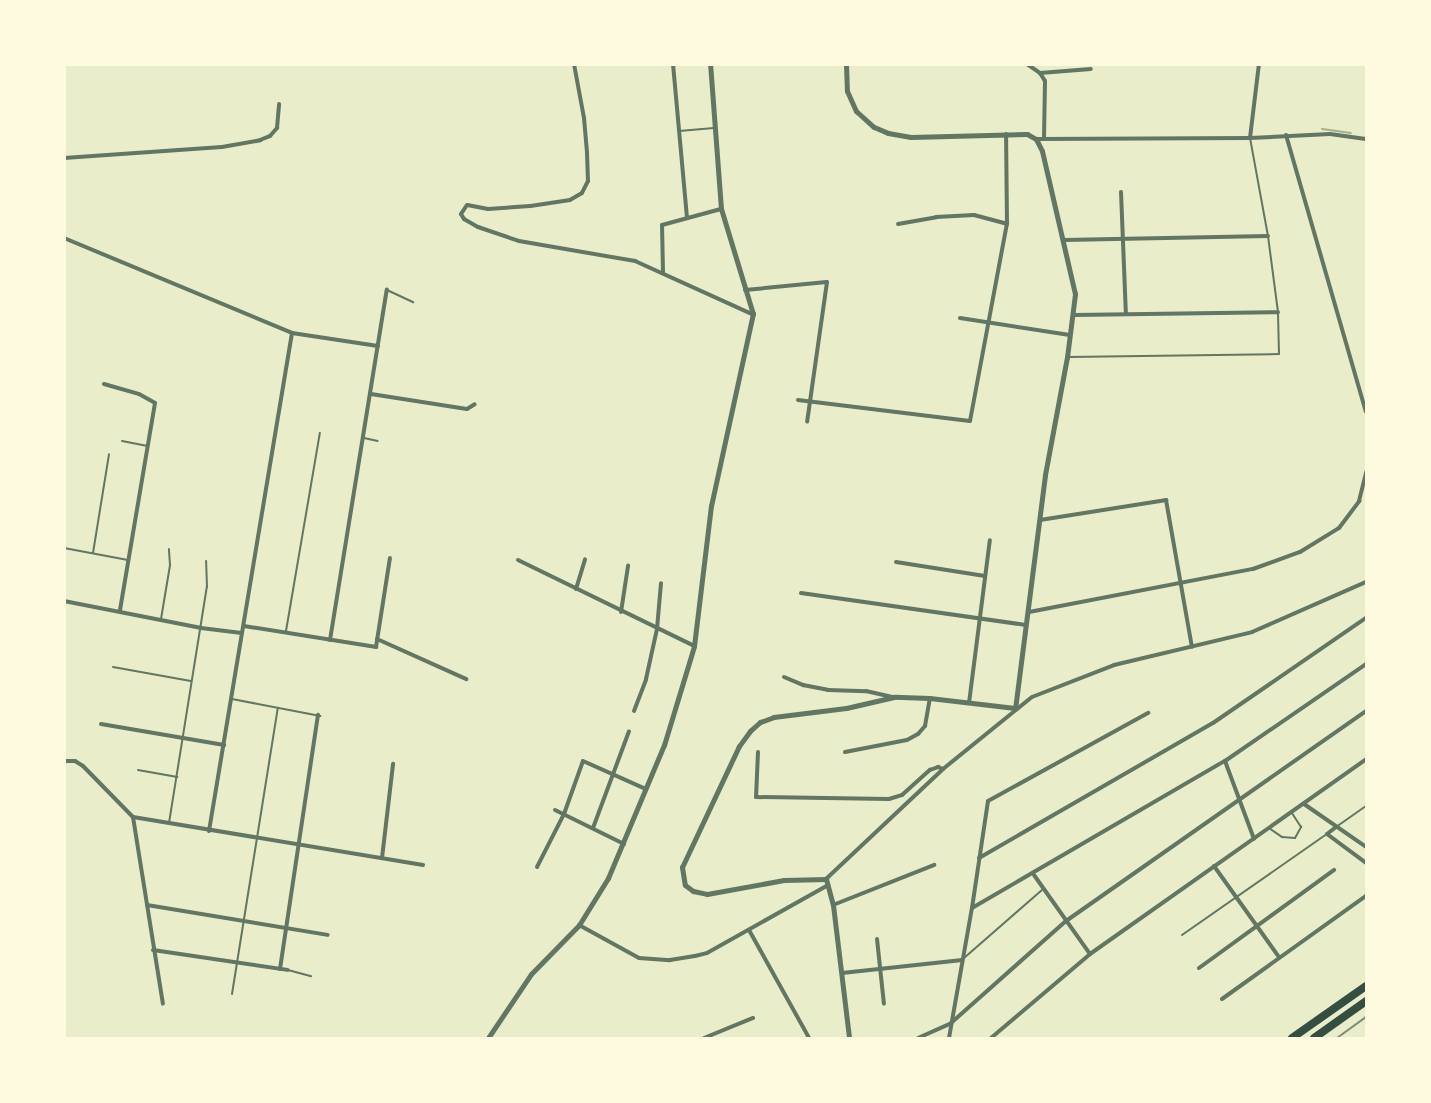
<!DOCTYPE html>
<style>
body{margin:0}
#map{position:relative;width:1431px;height:1103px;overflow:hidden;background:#e9edc9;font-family:"Sofia Sans Condensed",sans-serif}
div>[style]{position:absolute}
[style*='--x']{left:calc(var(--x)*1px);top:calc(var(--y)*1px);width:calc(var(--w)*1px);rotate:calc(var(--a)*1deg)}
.stream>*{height:2px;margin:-1px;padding:0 1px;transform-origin:1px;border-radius:1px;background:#a3b18a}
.service>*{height:2px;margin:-1px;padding:0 1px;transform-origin:1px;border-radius:1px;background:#617663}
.minor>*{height:4px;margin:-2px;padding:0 2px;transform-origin:2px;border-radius:2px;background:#617663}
.tertiary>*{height:5px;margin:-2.5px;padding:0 2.5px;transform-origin:2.5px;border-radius:2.5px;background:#617663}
.motorway>*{height:8px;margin:-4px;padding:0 4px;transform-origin:4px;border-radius:4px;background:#344e41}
.rail>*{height:2px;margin:-1px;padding:0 1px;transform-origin:1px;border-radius:1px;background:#7c8e77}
span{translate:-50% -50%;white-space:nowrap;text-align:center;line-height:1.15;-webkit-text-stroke:6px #fefae0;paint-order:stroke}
.frame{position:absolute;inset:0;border:66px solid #fefae0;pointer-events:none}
</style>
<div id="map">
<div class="stream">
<i style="--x:1322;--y:129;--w:29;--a:8"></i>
</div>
<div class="service">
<i style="--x:679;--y:131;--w:35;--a:-5"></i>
<i style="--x:387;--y:290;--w:29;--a:25"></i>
<i style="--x:1068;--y:357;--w:211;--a:-0.8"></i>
<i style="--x:1279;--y:354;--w:42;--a:-91.4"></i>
<i style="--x:1278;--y:312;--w:77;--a:-97.5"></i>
<i style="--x:1268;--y:236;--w:100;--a:-100.4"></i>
<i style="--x:364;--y:438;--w:14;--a:12"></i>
<i style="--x:122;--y:441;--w:26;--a:11"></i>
<i style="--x:64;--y:548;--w:65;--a:10.6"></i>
<i style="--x:93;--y:553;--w:100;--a:-80.8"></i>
<i style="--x:161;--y:619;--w:55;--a:-80.5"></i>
<i style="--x:170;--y:565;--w:16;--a:-94"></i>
<i style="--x:286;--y:631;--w:201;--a:-80.3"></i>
<i style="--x:113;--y:667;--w:79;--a:10.2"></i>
<i style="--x:232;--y:699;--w:90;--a:10.9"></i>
<i style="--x:138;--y:770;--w:40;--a:10"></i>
<i style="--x:169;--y:823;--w:239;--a:-80.9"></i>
<i style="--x:207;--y:587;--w:26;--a:-92"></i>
<i style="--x:1336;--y:827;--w:37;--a:-35"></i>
<i style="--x:1269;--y:828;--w:16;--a:35"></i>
<i style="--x:1282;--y:837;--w:13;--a:4"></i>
<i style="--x:1295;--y:838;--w:13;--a:-61"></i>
<i style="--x:1301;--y:827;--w:17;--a:-123"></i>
<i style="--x:1182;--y:935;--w:177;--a:-34.9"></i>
<i style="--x:964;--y:958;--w:105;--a:-41.1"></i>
<i style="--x:288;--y:970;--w:24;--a:15"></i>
<i style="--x:232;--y:994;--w:290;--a:-80.9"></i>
</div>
<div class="minor">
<i style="--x:574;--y:64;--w:55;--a:79.5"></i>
<i style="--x:584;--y:118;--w:35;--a:85"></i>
<i style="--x:587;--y:153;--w:28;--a:88"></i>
<i style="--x:588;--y:181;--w:13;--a:117"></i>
<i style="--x:582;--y:193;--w:14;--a:150"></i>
<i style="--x:570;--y:200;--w:40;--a:171.5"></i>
<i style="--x:530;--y:206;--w:42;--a:175.9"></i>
<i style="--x:488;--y:209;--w:21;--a:-169"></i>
<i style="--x:467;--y:205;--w:11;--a:124"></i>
<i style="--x:461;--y:214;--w:6;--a:59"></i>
<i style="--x:464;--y:219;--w:16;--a:30"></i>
<i style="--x:478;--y:227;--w:43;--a:18.9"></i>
<i style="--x:519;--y:241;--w:118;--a:9.8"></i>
<i style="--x:635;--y:261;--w:128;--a:24.4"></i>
<i style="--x:673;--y:64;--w:154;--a:84.8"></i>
<i style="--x:1027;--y:64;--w:16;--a:35"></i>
<i style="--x:1040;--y:73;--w:51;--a:-4.5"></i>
<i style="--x:1040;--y:73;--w:9;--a:58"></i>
<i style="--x:1045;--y:81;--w:58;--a:91"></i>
<i style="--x:1286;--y:135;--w:288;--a:73.9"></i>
<i style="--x:1250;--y:138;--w:75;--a:-83.1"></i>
<i style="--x:1037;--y:139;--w:213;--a:-0.3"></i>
<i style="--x:1250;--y:138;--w:80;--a:-2.9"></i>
<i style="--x:1330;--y:134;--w:36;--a:8"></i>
<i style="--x:64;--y:158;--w:158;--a:-4"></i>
<i style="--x:222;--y:147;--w:39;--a:-10"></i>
<i style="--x:260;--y:140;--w:11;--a:-22"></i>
<i style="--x:270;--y:136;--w:11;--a:-49"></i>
<i style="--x:277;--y:128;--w:24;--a:-85"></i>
<i style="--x:1121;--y:192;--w:122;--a:87.7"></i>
<i style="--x:898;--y:224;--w:39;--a:-10"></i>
<i style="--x:936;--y:217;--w:38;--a:-3"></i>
<i style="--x:974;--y:215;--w:34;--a:15"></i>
<i style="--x:64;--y:238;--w:247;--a:22.6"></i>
<i style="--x:292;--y:333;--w:87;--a:8.6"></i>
<i style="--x:1064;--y:240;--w:204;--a:-1.1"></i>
<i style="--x:663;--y:272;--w:47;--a:-91.2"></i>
<i style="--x:662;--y:225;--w:61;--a:-15.2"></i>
<i style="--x:745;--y:290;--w:82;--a:-5.6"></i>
<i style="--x:827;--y:282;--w:141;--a:98.1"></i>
<i style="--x:1074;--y:315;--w:204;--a:-0.8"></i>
<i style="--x:960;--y:318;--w:111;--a:8.8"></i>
<i style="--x:104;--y:384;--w:36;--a:16"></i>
<i style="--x:139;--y:394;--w:18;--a:29"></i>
<i style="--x:155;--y:403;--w:211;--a:99.6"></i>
<i style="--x:371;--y:394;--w:97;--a:8.9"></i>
<i style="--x:467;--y:409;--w:9;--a:-32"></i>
<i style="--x:798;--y:400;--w:173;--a:7"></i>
<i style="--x:970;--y:421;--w:200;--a:-79.4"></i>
<i style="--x:1007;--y:224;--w:90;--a:-90.6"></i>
<i style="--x:1040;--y:520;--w:128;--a:-9"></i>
<i style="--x:1166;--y:500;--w:149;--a:80"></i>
<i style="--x:518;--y:560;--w:196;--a:26"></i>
<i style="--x:896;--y:562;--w:90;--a:8.9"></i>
<i style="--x:576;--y:589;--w:31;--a:-73"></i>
<i style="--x:801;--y:593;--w:227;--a:8.1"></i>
<i style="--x:64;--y:601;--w:140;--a:11.1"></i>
<i style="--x:201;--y:628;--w:41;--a:7"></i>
<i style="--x:621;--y:612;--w:47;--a:-81.3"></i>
<i style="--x:1029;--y:612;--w:228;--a:-10.9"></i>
<i style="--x:1253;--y:569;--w:50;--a:-19.9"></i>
<i style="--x:1300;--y:552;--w:46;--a:-31.6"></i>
<i style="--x:1339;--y:528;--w:34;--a:-53"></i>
<i style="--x:1359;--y:501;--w:30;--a:-76"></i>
<i style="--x:244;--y:626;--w:134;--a:9"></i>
<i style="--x:376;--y:647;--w:90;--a:-81.1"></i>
<i style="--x:377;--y:639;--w:98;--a:24.2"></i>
<i style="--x:330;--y:640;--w:355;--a:-80.8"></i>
<i style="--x:784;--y:677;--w:21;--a:23"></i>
<i style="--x:803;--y:685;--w:25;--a:11"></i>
<i style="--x:828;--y:690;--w:38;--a:2"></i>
<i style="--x:866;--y:691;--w:27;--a:13"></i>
<i style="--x:969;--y:703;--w:164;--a:-82.7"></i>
<i style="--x:634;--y:711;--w:34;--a:-69"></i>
<i style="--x:646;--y:679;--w:51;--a:-77.6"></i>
<i style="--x:657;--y:629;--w:46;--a:-85"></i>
<i style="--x:101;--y:724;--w:125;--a:9.7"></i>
<i style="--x:758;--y:752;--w:45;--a:92.5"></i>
<i style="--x:756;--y:797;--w:133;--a:0.9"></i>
<i style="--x:889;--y:799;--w:14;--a:-17"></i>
<i style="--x:902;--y:795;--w:38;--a:-42"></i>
<i style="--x:930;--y:770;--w:9;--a:-21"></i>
<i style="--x:938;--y:767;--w:5;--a:22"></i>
<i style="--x:845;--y:752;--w:63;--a:-11"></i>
<i style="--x:907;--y:740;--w:13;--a:-29"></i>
<i style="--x:918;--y:734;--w:11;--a:-49"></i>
<i style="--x:925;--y:726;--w:28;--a:-80"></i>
<i style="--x:64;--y:761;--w:11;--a:0"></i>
<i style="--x:75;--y:761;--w:9;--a:32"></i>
<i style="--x:83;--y:766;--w:71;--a:45.6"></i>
<i style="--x:133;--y:817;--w:294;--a:9.4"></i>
<i style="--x:1225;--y:761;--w:83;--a:69.6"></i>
<i style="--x:1304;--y:804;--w:75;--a:34.7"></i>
<i style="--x:555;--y:810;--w:77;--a:26.2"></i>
<i style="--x:133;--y:817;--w:189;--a:80.9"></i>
<i style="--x:1336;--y:827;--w:11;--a:142"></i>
<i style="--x:1327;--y:834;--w:49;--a:36.6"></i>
<i style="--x:593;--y:828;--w:103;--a:-69.6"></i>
<i style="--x:209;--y:831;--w:505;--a:-80.54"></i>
<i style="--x:382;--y:858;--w:95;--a:-83.3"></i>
<i style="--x:979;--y:858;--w:270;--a:-30"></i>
<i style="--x:1213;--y:723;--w:186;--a:-34.5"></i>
<i style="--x:1214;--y:866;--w:112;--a:54.5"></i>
<i style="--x:537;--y:867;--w:59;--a:-63"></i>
<i style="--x:564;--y:814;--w:56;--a:-70.3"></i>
<i style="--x:583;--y:761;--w:69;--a:24"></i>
<i style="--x:1034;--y:875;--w:97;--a:54.7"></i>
<i style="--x:826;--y:879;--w:161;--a:-43.2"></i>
<i style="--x:943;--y:769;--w:114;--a:-39"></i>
<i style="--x:1032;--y:697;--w:88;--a:-21.3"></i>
<i style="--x:1114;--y:665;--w:142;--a:-13.4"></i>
<i style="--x:1252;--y:632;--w:124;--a:-23.7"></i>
<i style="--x:147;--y:905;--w:183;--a:9.4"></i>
<i style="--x:833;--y:905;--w:109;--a:-21.6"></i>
<i style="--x:972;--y:908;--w:293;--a:-30.2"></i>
<i style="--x:1225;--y:761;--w:171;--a:-34.5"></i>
<i style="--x:579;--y:925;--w:68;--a:28.8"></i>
<i style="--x:639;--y:958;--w:31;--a:4"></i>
<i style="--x:670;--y:960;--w:25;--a:-9"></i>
<i style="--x:695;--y:956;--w:12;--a:-14"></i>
<i style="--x:707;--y:953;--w:139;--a:-29.3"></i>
<i style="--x:749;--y:930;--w:124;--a:60.9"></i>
<i style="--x:877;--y:939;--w:65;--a:83.9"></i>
<i style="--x:153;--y:950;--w:136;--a:8.4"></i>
<i style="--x:1199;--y:968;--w:167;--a:-36"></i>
<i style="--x:280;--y:969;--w:257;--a:-81.5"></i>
<i style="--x:842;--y:973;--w:121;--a:-6.2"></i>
<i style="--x:1222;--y:999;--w:177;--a:-35.6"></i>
<i style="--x:704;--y:1038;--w:53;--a:-22.2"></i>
<i style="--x:918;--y:1038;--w:36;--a:-24"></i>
<i style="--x:951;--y:1023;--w:154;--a:-41.6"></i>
<i style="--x:1066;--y:921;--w:366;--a:-35"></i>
<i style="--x:949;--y:1038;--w:132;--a:-80"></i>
<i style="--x:972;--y:908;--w:108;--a:-81.5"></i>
<i style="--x:988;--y:801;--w:183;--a:-28.8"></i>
<i style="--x:991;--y:1038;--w:130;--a:-40.3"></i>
<i style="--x:1090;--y:954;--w:338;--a:-35.2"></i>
</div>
<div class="tertiary">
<i style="--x:846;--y:64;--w:27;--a:88"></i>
<i style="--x:847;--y:91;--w:22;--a:66"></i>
<i style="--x:856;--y:111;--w:24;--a:42"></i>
<i style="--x:874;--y:127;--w:15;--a:23"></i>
<i style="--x:888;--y:133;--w:23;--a:10"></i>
<i style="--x:911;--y:137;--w:116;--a:-1.5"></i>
<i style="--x:1027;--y:134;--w:10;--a:29"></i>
<i style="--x:1036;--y:139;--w:13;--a:63"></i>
<i style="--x:1042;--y:151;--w:147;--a:77"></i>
<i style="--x:1075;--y:294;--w:64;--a:97.2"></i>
<i style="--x:1067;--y:357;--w:120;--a:100.6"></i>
<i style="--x:1045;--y:475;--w:235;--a:97.3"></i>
<i style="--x:1015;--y:708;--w:86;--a:-173.3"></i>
<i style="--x:930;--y:698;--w:36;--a:-178"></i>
<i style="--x:894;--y:697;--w:49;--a:167.1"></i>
<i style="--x:846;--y:708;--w:73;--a:172.9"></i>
<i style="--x:774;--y:717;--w:15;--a:160"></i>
<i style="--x:760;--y:722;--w:13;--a:138"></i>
<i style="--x:750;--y:731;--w:19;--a:126"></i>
<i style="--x:739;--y:746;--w:134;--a:115.2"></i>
<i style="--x:682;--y:867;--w:18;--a:81"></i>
<i style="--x:685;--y:885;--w:10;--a:37"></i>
<i style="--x:693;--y:891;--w:14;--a:12"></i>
<i style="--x:707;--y:894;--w:78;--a:-10.3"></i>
<i style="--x:784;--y:880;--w:42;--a:-1.4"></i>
<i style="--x:826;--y:879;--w:27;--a:75"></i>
<i style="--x:833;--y:905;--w:134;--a:83.1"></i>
<i style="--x:488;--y:1038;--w:77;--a:-56.1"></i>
<i style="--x:531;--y:974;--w:69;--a:-45.6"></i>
<i style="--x:579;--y:925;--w:55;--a:-58.3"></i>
<i style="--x:608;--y:878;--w:144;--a:-67.2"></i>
<i style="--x:664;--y:745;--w:103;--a:-73.1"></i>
<i style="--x:694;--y:646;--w:141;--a:-83.1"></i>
<i style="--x:711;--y:506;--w:197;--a:-77.7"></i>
<i style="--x:753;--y:314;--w:110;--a:-106.9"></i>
<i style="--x:721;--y:209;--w:145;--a:-94.3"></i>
</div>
<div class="motorway">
<i style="--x:1292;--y:1038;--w:90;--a:-35.1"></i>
<i style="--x:1314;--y:1038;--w:64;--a:-35.4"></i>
</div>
<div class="rail">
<i style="--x:1337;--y:1038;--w:36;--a:-36"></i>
</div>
<div class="frame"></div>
</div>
